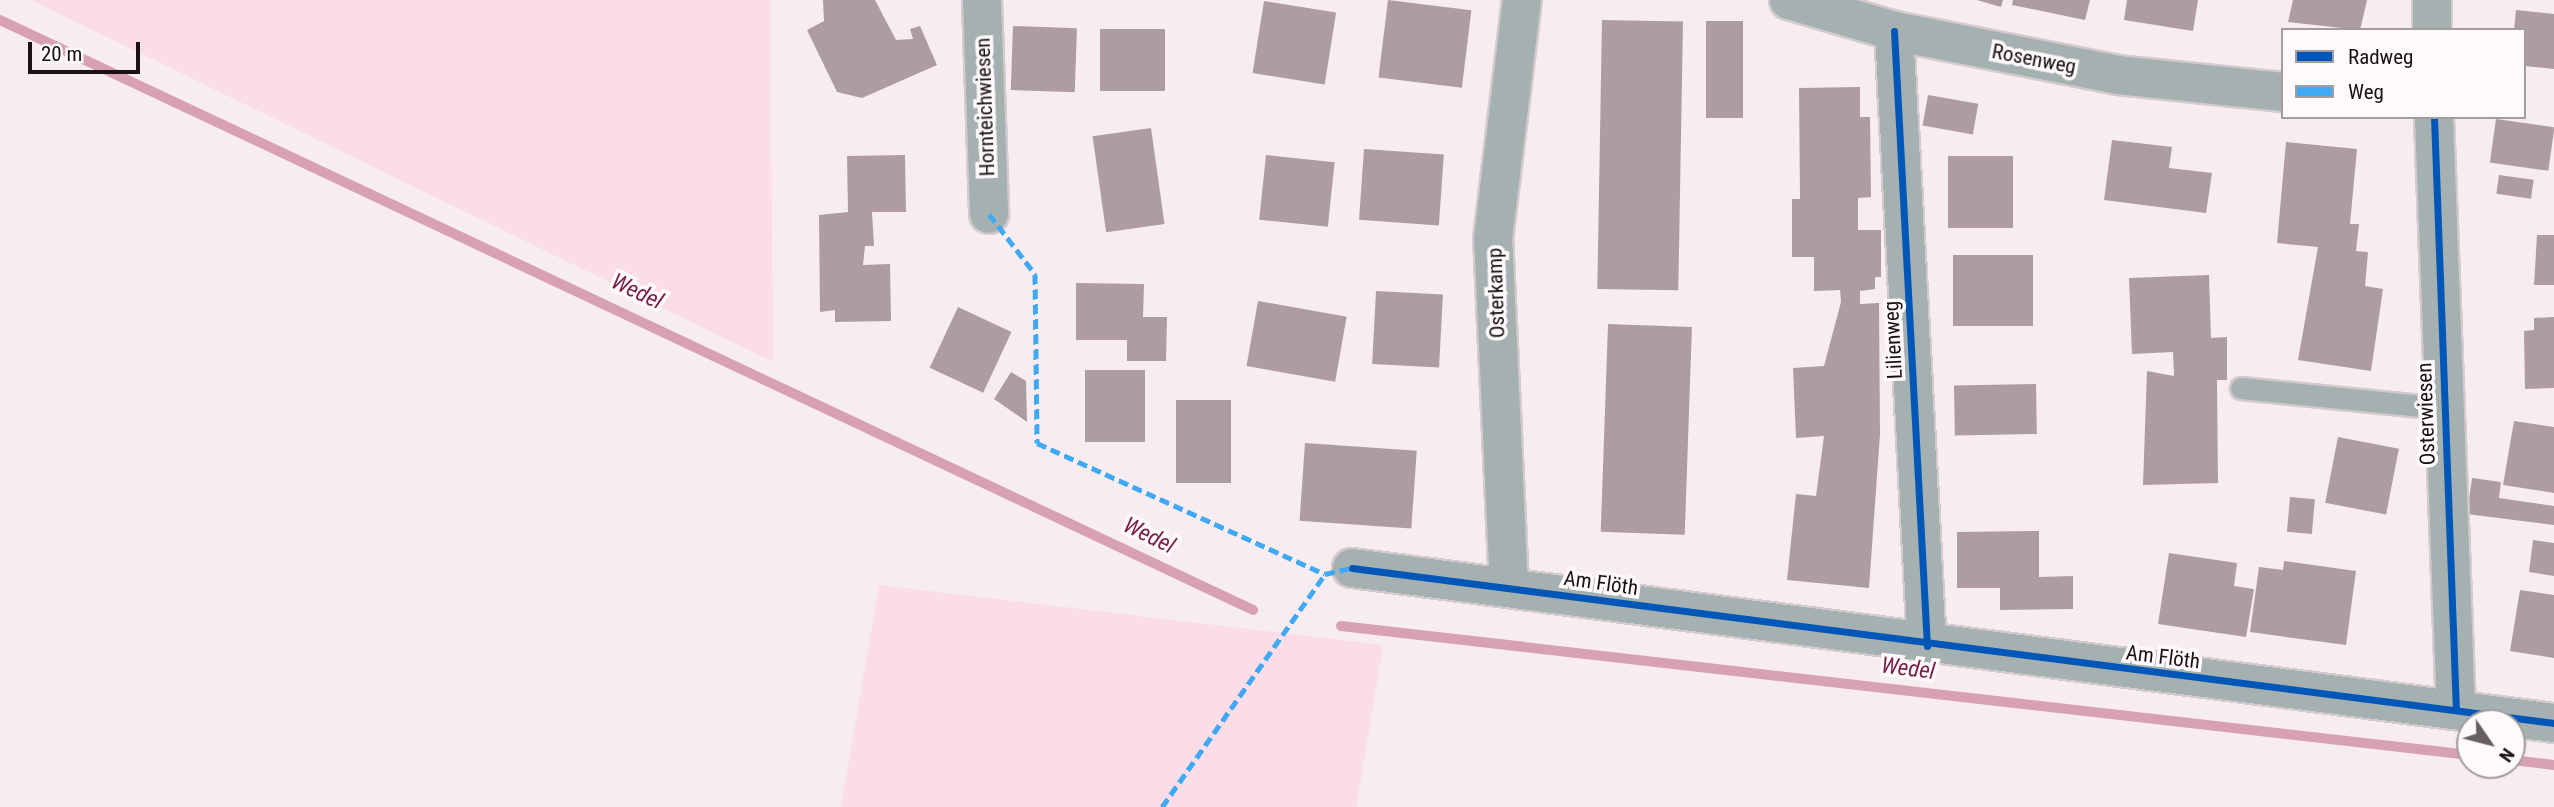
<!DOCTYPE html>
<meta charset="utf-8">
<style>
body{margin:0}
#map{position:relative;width:2554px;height:807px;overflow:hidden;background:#f7ecef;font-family:"Roboto Condensed",sans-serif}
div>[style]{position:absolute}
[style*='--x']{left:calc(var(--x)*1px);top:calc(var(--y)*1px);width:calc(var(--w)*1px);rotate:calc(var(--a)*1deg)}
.green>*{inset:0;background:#fadde6}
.stream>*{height:10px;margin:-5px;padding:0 5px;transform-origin:5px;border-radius:5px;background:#d8a0b4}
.building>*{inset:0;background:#ae9ca3;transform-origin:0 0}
.roads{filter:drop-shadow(2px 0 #d3cacd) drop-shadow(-2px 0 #d3cacd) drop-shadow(0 2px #d3cacd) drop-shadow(0 -2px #d3cacd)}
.service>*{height:21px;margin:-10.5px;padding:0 10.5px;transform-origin:10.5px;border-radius:10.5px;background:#a5b0b1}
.minor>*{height:38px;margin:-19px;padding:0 19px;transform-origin:19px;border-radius:19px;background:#a5b0b1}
.quiet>*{height:5px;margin-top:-2.5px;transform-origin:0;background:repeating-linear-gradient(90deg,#3fa9f5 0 10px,transparent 0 15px)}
.cycleway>*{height:7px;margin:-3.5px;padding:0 3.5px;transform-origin:3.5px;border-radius:3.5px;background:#0057b8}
span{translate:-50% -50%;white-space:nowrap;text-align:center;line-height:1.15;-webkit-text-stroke:7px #fef9fa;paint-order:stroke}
.street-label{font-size:21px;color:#191114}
.water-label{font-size:23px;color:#7a2149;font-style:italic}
.legend{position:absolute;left:2281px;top:28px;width:245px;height:91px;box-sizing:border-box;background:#fef9fa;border:2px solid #a29c9e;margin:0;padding:9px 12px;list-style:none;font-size:21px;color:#191114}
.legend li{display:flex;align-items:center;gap:14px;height:35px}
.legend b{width:35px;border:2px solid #a29c9e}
.north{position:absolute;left:2456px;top:709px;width:70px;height:70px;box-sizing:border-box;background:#fef9fa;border:2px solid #a29c9e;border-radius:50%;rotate:125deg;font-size:19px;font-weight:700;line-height:28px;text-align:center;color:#191114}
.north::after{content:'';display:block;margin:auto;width:24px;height:32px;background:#675e61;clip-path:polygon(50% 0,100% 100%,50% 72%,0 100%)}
.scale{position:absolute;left:28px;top:42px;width:112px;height:32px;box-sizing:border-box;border:4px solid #191114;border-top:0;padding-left:9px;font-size:21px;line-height:24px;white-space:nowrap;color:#191114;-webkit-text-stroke:5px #fef9fa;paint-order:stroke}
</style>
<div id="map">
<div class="green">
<i style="clip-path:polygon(31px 0,770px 0,773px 362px)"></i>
<i style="clip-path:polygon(879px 585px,1383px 645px,1356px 807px,841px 807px)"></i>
</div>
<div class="stream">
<i style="--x:0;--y:20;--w:1385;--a:25.21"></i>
<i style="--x:1341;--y:626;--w:1136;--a:6.52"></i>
<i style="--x:2512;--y:760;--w:42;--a:6.8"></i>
</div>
<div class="building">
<i style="clip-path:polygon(823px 0,875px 0,896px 40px,913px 39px,910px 29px,920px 26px,937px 65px,862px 98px,837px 92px,807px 30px,824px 21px)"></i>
<i style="left:1388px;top:0;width:84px;height:78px;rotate:7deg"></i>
<i style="clip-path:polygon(1977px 0,2003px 0,2001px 7px)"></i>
<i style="clip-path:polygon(2013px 0,2090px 0,2085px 20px,2012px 5px)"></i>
<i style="clip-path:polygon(2127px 0,2198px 0,2193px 31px,2124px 20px)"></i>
<i style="clip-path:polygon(2293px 0,2367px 0,2360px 30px,2288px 22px)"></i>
<i style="left:1264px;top:1px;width:73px;height:73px;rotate:9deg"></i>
<i style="clip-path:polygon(2516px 10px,2554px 14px,2554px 69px,2524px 66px,2524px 30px,2514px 30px)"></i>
<i style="left:1602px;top:20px;width:81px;height:269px;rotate:1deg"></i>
<i style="left:1706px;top:21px;width:37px;height:97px"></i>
<i style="left:1013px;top:26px;width:64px;height:64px;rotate:2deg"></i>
<i style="left:1100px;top:29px;width:65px;height:62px"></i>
<i style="clip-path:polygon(1860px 87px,1860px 117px,1870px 117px,1871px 197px,1858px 198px,1858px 230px,1881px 230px,1881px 277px,1875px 277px,1875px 289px,1860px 291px,1860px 304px,1879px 303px,1880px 434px,1869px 588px,1787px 580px,1796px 494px,1816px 496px,1824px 436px,1796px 438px,1793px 368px,1824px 366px,1841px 302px,1840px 290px,1814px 291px,1814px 257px,1792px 257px,1792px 199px,1800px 199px,1799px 88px)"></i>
<i style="left:1928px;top:95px;width:51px;height:31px;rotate:10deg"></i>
<i style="left:2496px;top:119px;width:59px;height:44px;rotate:8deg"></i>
<i style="left:1151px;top:128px;width:97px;height:59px;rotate:82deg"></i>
<i style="clip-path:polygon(2112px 140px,2172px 147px,2169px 168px,2212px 173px,2206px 213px,2104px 200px)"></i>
<i style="clip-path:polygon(2286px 142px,2357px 149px,2350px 224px,2359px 224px,2356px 251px,2368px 252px,2365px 286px,2383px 289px,2371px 371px,2298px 360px,2318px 247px,2277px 243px)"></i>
<i style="left:1364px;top:149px;width:80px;height:71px;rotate:4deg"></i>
<i style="clip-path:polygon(905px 155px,906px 212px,872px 212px,874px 246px,865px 246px,863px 265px,890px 264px,891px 321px,835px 322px,835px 310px,820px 312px,819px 215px,848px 212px,847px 156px)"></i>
<i style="left:1266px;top:155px;width:69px;height:65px;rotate:6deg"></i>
<i style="left:1948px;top:156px;width:65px;height:72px"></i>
<i style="left:2499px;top:175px;width:35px;height:19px;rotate:8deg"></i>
<i style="clip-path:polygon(2537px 235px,2554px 235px,2554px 285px,2534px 285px)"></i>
<i style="left:1953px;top:255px;width:80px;height:71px"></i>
<i style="clip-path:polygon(2209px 275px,2211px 338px,2227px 337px,2227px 380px,2217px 380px,2218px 483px,2143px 485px,2147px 371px,2174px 376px,2173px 352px,2132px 354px,2129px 278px)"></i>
<i style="clip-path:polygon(1076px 283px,1144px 284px,1143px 317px,1167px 317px,1166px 361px,1127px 361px,1127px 340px,1076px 340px)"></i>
<i style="left:1376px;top:291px;width:67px;height:73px;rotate:3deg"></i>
<i style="left:1258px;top:301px;width:90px;height:66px;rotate:10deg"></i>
<i style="left:958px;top:307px;width:59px;height:67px;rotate:25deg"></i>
<i style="clip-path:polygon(2554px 317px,2554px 388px,2525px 389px,2524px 331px,2534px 330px,2534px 318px)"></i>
<i style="left:1608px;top:324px;width:84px;height:208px;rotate:2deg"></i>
<i style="left:1085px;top:370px;width:60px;height:72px"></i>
<i style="clip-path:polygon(1011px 372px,1026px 381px,1027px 422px,994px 399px)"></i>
<i style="left:2036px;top:384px;width:50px;height:82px;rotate:89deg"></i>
<i style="left:1176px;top:400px;width:55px;height:83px"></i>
<i style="clip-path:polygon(2514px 421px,2554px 427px,2554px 493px,2503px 485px)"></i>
<i style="left:2338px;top:437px;width:62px;height:67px;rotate:11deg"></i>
<i style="left:1305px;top:443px;width:112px;height:78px;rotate:4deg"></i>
<i style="clip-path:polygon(2472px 478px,2501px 482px,2499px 498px,2554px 506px,2554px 525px,2467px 514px)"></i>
<i style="left:2290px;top:497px;width:25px;height:35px;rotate:5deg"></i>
<i style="clip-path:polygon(2039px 531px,2039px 577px,2073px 576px,2073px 609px,2000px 610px,2000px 588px,1957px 588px,1957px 532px)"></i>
<i style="clip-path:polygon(2533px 540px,2554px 543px,2554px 576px,2529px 572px)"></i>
<i style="clip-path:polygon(2169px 553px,2237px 563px,2234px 586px,2254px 589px,2246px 637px,2158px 624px)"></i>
<i style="clip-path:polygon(2284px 561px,2356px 571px,2346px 645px,2250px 632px,2259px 567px,2283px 570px)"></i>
<i style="clip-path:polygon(2520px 590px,2554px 595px,2554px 658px,2510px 651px)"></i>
</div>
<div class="roads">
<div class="service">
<i style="--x:2241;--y:388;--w:203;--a:5.7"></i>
</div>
<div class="minor">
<i style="--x:982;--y:0;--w:214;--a:88.1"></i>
<i style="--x:1789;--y:0;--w:109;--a:16.4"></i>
<i style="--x:1894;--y:31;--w:228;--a:11.1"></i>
<i style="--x:2118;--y:75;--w:166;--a:5.9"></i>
<i style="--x:2432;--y:0;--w:30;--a:90"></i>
<i style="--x:1894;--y:31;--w:616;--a:86.93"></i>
<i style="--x:2434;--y:117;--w:593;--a:87.88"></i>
<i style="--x:1352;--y:568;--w:1212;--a:7.35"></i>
<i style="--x:1509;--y:588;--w:349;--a:-92.6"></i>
<i style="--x:1493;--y:239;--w:241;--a:-83.1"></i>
</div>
</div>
<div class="quiet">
<i style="--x:989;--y:214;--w:76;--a:52.5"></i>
<i style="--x:1035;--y:274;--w:169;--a:89.3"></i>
<i style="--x:1037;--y:443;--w:316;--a:24.5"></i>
<i style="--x:1162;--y:807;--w:284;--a:-55"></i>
<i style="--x:1325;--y:574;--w:28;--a:-13"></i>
</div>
<div class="cycleway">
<i style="--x:1894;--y:31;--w:616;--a:86.93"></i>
<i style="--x:2434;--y:117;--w:593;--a:87.88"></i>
<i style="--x:1352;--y:568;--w:1212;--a:7.35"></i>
</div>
<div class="street-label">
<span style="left:2034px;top:59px;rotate:11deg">Rosenweg</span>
<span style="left:985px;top:107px;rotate:-92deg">Hornteichwiesen</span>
<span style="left:1496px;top:293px;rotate:-92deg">Osterkamp</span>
<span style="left:1893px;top:340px;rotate:-93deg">Lilienweg</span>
<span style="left:2426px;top:414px;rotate:-92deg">Osterwiesen</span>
<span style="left:1601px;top:583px;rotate:8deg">Am Flöth</span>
<span style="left:2163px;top:657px;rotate:7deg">Am Flöth</span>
</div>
<div class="water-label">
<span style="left:637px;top:292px;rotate:25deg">Wedel</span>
<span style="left:1149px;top:536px;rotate:26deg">Wedel</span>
<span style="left:1908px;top:669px;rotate:7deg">Wedel</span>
</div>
<ul class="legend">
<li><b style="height:9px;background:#0057b8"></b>Radweg</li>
<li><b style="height:9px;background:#3fa9f5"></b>Weg</li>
</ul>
<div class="north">N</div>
<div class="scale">20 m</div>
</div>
